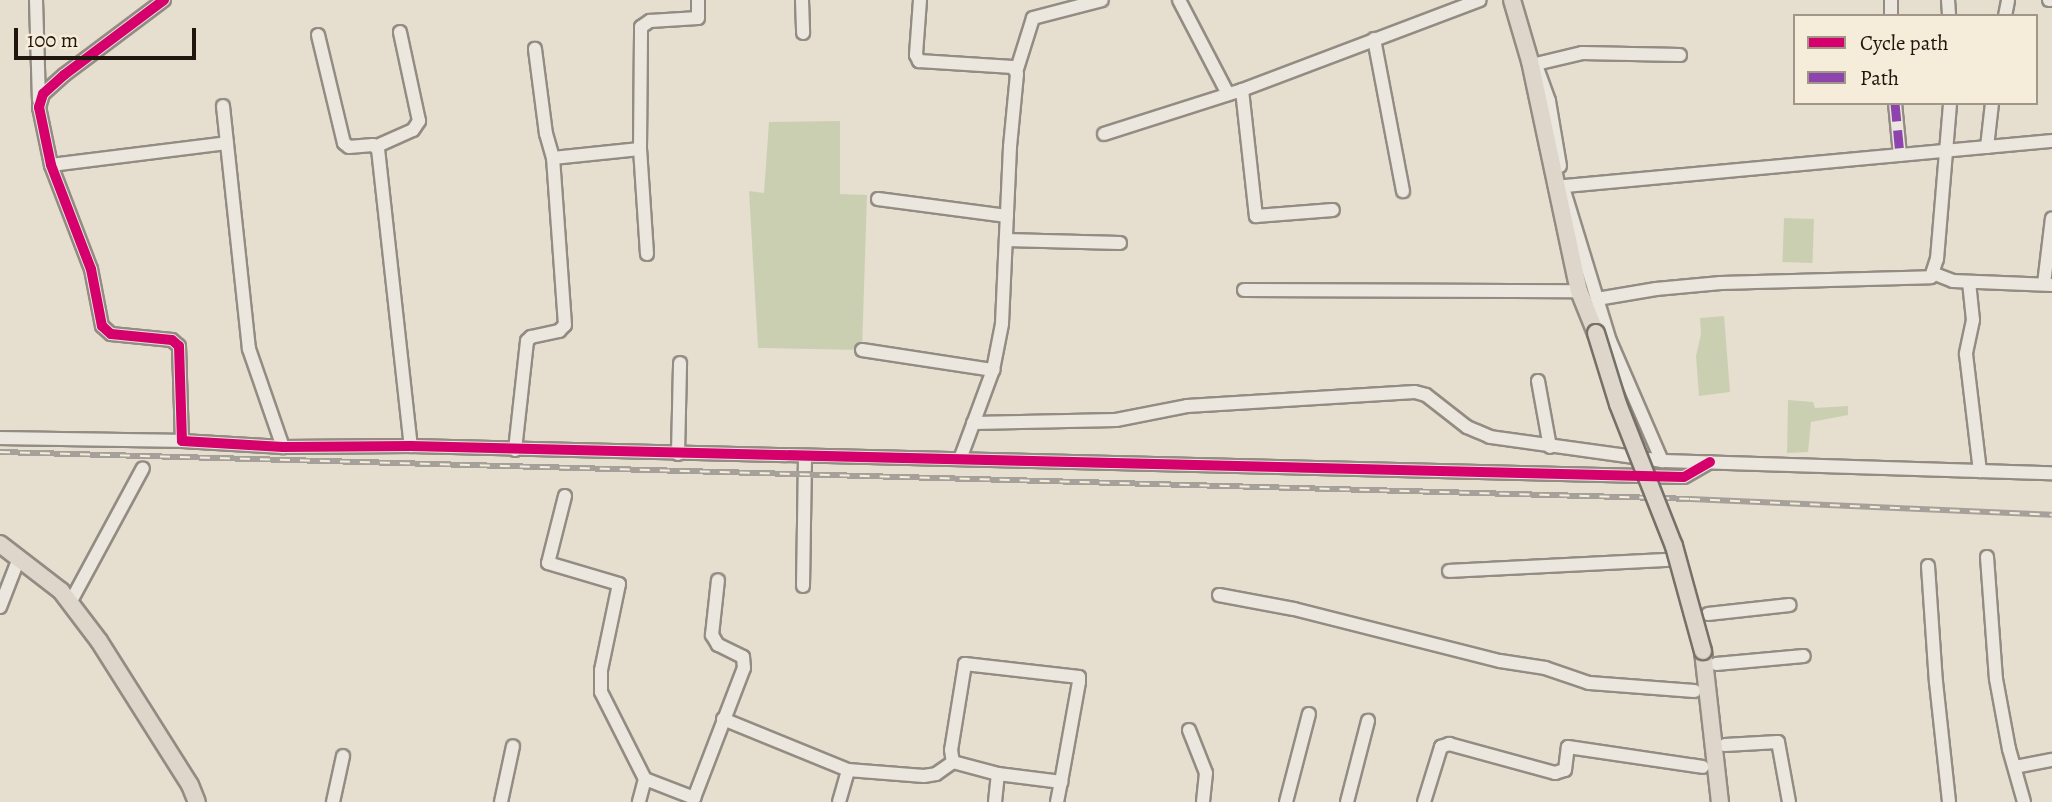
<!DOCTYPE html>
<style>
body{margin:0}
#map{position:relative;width:2052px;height:802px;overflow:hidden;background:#e6decf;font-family:Alegreya,serif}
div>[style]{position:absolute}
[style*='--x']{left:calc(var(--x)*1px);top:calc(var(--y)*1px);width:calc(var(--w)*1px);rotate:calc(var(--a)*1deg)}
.green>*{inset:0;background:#cbcfb1;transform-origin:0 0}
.roads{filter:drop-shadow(2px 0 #928c83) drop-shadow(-2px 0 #928c83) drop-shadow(0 2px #928c83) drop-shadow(0 -2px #928c83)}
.minor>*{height:12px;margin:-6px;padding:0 6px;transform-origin:6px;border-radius:6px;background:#ebe7df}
.major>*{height:16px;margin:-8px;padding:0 8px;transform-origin:8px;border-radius:8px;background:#ded6ca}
.rail>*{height:6px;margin-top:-3px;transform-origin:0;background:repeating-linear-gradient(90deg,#f5ecd9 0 10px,#a5a099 0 20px);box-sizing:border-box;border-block:2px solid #a5a099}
.bridges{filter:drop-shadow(2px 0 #767168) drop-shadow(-2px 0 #767168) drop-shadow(0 2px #767168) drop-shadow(0 -2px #767168)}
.major-bridge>*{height:16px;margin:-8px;padding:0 8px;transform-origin:8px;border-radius:8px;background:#ded6ca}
.quiet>*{height:9px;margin-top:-4.5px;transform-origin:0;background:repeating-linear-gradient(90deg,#8e44ad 0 18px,transparent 0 27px)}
.cycleway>*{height:10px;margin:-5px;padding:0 5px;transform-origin:5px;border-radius:5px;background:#d6006c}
span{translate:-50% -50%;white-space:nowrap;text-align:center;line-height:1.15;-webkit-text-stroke:6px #f5ecd9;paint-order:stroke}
.legend{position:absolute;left:1793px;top:14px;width:245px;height:91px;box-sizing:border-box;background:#f5ecd9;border:2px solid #a19687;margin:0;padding:9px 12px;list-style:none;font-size:21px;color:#22150d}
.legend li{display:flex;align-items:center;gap:14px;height:35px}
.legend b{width:35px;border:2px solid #a19687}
.scale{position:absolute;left:14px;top:28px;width:182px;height:32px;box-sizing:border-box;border:4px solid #22150d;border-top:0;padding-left:9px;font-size:21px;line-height:24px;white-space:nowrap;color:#22150d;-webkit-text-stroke:5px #f5ecd9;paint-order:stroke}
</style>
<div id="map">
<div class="green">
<i style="clip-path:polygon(840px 121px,840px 194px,867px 195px,862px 350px,758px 348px,749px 191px,764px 193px,769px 122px)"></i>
<i style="left:1784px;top:218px;width:30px;height:44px;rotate:2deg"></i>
<i style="clip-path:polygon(1724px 316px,1730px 392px,1699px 396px,1696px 356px,1701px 334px,1700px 318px)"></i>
<i style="clip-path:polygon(1788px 400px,1813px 402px,1815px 408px,1848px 406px,1848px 415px,1811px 422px,1808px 452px,1787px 453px)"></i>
</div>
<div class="roads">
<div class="minor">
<i style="--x:36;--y:0;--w:100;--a:88.3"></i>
<i style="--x:164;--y:0;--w:125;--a:143.1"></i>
<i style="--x:64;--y:75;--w:28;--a:138"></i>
<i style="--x:43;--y:94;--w:14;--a:107"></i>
<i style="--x:39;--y:107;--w:59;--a:78.3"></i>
<i style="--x:51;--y:165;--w:111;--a:69"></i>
<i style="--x:91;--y:269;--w:58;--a:79.1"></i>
<i style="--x:102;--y:326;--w:12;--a:42"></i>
<i style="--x:111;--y:334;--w:61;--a:5.6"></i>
<i style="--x:172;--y:340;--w:9;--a:41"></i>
<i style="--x:179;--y:346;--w:95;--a:88.2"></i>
<i style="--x:182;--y:441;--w:101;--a:3.4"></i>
<i style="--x:283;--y:447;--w:128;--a:-0.4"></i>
<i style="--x:411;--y:446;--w:1273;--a:1.39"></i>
<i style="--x:1684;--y:477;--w:30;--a:-30"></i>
<i style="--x:802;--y:0;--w:33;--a:88"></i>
<i style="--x:920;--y:0;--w:55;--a:94.2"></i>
<i style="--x:916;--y:55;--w:7;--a:63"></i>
<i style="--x:919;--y:61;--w:94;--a:3.7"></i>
<i style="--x:1013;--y:67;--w:8;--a:60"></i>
<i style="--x:1017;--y:74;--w:73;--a:95.5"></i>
<i style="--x:1010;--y:147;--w:177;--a:92.6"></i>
<i style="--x:1002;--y:324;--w:47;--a:101.1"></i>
<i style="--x:993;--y:370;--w:95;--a:110.3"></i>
<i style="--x:1179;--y:0;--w:106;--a:62.5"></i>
<i style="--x:1948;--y:0;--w:16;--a:86"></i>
<i style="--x:2049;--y:0;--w:3;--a:0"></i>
<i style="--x:1891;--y:16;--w:16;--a:-90"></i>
<i style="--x:2005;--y:16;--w:16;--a:-79"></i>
<i style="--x:318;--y:35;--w:111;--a:76.5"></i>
<i style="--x:344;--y:143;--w:6;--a:39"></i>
<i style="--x:349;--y:147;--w:24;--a:-5"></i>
<i style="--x:373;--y:145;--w:6;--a:39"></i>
<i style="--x:378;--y:149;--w:299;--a:83.7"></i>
<i style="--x:1374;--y:39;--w:155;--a:79.2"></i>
<i style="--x:1536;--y:64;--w:47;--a:-13.4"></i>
<i style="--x:1582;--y:53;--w:98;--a:1.2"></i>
<i style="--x:1536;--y:65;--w:38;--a:70"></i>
<i style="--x:1549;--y:101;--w:66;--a:80.4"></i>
<i style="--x:1017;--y:69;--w:53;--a:-72.6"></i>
<i style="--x:1033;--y:18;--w:71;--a:-14.6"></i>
<i style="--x:1242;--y:90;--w:127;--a:83.7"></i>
<i style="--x:1256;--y:216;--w:77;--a:-4.5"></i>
<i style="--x:1895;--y:103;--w:52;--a:84.5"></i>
<i style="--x:223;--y:106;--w:244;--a:83.9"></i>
<i style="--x:249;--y:349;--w:104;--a:70.9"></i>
<i style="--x:1104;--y:134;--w:145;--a:-17.7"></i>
<i style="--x:1242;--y:90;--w:254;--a:-20.7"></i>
<i style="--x:377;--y:146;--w:39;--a:-24"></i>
<i style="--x:413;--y:130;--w:11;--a:-56"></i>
<i style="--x:419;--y:121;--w:91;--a:-102.1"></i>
<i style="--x:1987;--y:147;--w:44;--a:-83.5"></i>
<i style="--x:553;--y:158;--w:87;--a:-5.9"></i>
<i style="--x:51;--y:165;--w:177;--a:-7.1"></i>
<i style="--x:1555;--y:187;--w:499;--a:-5.3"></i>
<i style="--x:1565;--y:194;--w:154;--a:73"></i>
<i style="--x:1610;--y:341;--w:131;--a:66.6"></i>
<i style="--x:1662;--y:461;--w:390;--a:1.8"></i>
<i style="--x:878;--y:199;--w:130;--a:7.5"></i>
<i style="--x:1006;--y:240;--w:114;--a:1.5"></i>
<i style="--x:647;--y:254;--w:105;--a:-93.8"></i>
<i style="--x:640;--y:149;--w:122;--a:-89.5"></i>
<i style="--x:641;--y:27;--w:11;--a:-34"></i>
<i style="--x:650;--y:21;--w:48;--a:-3.6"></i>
<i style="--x:698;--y:18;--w:18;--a:-90"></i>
<i style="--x:1935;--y:274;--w:19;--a:21"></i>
<i style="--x:1953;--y:281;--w:99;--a:2.3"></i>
<i style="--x:1969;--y:282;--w:38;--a:84"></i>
<i style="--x:1973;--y:320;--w:35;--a:102"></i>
<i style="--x:1966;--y:354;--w:118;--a:83.2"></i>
<i style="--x:2044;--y:284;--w:66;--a:-83.1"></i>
<i style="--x:1244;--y:290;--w:335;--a:0.2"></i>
<i style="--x:1597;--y:299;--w:60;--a:-9.6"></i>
<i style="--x:1656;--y:289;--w:65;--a:-5.3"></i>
<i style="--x:1721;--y:283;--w:210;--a:-1.6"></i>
<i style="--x:1931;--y:277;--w:19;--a:-72"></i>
<i style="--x:1937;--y:259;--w:157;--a:-85.2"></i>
<i style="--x:862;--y:350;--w:133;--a:8.7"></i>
<i style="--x:1538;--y:381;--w:67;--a:79.7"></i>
<i style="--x:973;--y:423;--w:143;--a:-1.2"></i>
<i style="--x:1116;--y:420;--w:72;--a:-11.2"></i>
<i style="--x:1187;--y:406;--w:228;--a:-3.5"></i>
<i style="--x:1415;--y:392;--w:11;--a:15"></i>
<i style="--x:1426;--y:395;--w:52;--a:38"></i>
<i style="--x:1467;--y:427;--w:25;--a:23"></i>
<i style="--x:1490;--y:437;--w:174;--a:7.9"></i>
<i style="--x:0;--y:438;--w:182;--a:0.9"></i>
<i style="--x:515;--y:450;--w:110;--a:-83.7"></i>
<i style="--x:527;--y:341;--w:6;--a:-45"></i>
<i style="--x:531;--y:337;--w:29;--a:-12"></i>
<i style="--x:559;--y:331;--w:8;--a:-45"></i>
<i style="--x:565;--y:325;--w:167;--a:-94.1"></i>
<i style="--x:553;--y:158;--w:25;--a:-106"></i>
<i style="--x:546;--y:134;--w:86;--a:-97.4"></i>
<i style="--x:678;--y:454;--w:91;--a:-88.7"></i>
<i style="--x:565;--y:496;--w:69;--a:104.2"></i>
<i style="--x:548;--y:563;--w:74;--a:16.5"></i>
<i style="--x:619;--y:584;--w:88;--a:101.8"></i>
<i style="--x:601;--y:670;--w:22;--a:90"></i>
<i style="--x:601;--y:692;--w:97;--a:63.2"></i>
<i style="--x:645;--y:779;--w:24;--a:105"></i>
<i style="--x:1987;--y:557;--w:122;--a:85.8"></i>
<i style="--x:1996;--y:679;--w:71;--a:79.5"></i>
<i style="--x:2009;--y:749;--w:55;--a:74.2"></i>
<i style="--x:1928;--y:566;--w:116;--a:86.1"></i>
<i style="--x:1936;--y:682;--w:121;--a:83.8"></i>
<i style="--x:1449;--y:571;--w:220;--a:-2.9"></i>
<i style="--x:803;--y:586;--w:130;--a:-89.1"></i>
<i style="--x:1219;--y:595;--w:76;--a:10.6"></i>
<i style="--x:1294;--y:609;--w:212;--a:14.2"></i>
<i style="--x:1500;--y:661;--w:46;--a:8.8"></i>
<i style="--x:1545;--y:668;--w:46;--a:18.8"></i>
<i style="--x:1589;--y:683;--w:106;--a:4.3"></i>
<i style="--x:70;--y:603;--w:153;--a:-61.6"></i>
<i style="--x:0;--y:607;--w:53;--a:-68.8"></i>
<i style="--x:1708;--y:614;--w:82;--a:-6.3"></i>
<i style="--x:1716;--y:664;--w:88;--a:-5.2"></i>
<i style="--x:723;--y:719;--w:135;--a:22.2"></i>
<i style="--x:1189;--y:730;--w:46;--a:68.4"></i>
<i style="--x:1206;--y:773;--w:29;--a:96"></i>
<i style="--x:1725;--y:745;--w:53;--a:-3.2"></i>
<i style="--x:1778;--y:742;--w:61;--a:79.6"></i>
<i style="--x:2015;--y:767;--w:38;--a:-11"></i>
<i style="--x:645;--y:779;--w:53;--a:21.2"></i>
<i style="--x:694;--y:798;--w:139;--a:-69"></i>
<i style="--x:744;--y:668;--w:11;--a:-95"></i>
<i style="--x:743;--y:657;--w:28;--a:-154"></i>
<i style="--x:718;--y:645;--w:12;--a:-121"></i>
<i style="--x:712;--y:635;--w:55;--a:-83.8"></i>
<i style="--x:333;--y:802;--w:47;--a:-77.7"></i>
<i style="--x:501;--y:802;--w:57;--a:-77.9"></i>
<i style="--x:839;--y:802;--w:33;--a:-74"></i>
<i style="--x:848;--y:770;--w:76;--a:4.5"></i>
<i style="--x:924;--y:776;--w:12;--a:-9"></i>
<i style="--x:936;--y:774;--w:21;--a:-35"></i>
<i style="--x:995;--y:802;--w:28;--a:-84"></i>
<i style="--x:1057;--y:802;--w:20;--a:-79"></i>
<i style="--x:1061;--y:782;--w:102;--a:-79.8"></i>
<i style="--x:1079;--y:682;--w:5;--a:-90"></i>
<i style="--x:1079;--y:677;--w:115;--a:-173.5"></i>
<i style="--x:965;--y:664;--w:87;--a:99.2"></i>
<i style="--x:951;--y:750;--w:12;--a:81"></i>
<i style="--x:953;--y:762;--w:47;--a:14.9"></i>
<i style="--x:998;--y:774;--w:64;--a:7.2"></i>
<i style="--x:1286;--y:802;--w:91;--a:-75.4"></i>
<i style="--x:1347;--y:802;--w:84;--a:-75.5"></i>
<i style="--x:1424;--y:802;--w:58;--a:-72.8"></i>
<i style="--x:1441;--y:747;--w:9;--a:-21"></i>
<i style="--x:1449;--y:744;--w:110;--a:15.3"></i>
<i style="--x:1555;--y:773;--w:10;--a:-17"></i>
<i style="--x:1565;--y:770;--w:23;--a:-83"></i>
<i style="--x:1568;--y:747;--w:136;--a:8.4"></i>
</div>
<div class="major">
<i style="--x:1512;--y:0;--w:64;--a:73.6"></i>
<i style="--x:1530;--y:61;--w:235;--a:78"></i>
<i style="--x:1579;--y:291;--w:45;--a:68"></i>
<i style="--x:0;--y:544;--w:77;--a:37.6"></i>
<i style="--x:61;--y:591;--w:63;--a:52.8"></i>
<i style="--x:99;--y:641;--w:170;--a:57.7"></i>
<i style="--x:190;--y:785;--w:18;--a:68"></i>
<i style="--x:1703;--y:651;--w:152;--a:83.6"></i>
</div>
</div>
<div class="rail">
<i style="--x:0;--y:452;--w:1691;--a:1.59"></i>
<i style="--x:1690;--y:499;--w:362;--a:2.5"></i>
</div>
<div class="bridges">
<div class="major-bridge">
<i style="--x:1596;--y:333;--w:74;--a:72.8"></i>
<i style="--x:1618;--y:404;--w:153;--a:68.5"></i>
<i style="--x:1674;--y:546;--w:109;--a:74.6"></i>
</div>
</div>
<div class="quiet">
<i style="--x:1895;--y:103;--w:52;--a:84.5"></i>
</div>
<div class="cycleway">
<i style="--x:164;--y:0;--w:125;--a:143.1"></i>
<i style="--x:64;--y:75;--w:28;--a:138"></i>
<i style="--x:43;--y:94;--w:14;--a:107"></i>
<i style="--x:39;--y:107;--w:59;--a:78.3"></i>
<i style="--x:51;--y:165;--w:111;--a:69"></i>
<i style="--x:91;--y:269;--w:58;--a:79.1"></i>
<i style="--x:102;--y:326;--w:12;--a:42"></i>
<i style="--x:111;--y:334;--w:61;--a:5.6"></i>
<i style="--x:172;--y:340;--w:9;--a:41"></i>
<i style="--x:179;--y:346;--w:95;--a:88.2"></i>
<i style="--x:182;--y:441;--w:101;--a:3.4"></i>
<i style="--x:283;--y:447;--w:128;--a:-0.4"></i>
<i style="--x:411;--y:446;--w:1273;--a:1.39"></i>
<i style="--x:1684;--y:477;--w:30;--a:-30"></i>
</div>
<ul class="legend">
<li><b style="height:9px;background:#d6006c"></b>Cycle path</li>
<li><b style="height:9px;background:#8e44ad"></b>Path</li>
</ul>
<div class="scale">100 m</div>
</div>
